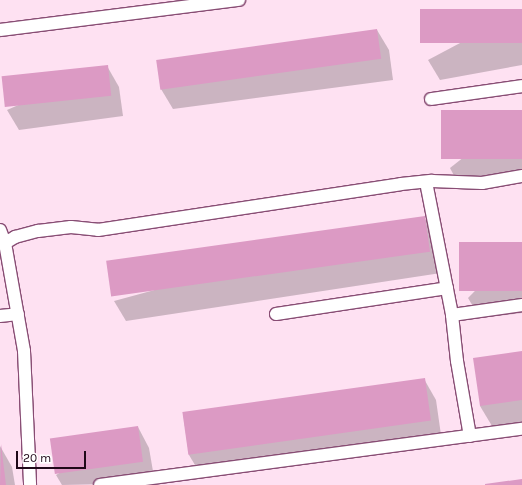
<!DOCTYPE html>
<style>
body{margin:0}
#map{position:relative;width:522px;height:485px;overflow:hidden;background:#fee1f2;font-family:Karla,sans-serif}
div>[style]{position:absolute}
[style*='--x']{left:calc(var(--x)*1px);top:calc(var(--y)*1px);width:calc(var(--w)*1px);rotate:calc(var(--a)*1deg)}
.shadow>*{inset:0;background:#0003}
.building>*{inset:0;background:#dc9ac4;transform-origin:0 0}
.roads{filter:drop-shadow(1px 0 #884d74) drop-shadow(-1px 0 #884d74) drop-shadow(0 1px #884d74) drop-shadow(0 -1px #884d74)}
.lane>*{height:12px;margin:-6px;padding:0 6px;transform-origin:6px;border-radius:6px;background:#fff}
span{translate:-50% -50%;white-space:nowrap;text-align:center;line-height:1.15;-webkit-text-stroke:3px #fff;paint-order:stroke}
.scale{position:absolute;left:16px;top:451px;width:70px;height:18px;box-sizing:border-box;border:2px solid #1f0818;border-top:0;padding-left:5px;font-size:12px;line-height:14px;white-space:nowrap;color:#1f0818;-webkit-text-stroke:3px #fff;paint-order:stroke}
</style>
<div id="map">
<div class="shadow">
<i style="clip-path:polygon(522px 10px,522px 65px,440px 80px,428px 60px)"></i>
<i style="clip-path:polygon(377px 30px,389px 50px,393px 80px,173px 109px,161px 89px)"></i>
<i style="clip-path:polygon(107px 66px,119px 87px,123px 116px,19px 130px,7px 110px)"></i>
<i style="clip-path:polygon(522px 111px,522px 180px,461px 189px,450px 168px)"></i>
<i style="clip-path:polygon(424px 217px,436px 237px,441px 273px,126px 321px,114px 301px)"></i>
<i style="clip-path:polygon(522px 243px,522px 313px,480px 318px,468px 298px)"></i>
<i style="clip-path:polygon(522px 352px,522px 422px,492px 426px,480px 406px)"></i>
<i style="clip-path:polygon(424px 379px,436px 400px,442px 442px,201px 475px,189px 455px,183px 413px)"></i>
<i style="clip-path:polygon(138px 427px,149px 448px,155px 483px,62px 485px,56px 475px)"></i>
<i style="clip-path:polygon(0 446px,12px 467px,15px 485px,0 485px)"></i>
</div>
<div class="building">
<i style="left:522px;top:9px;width:34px;height:102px;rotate:90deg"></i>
<i style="left:377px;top:29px;width:30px;height:223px;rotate:82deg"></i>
<i style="left:108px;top:65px;width:31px;height:107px;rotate:84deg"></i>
<i style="left:522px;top:110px;width:49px;height:81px;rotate:90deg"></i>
<i style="left:425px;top:216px;width:36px;height:322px;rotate:82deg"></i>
<i style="left:522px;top:242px;width:49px;height:63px;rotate:90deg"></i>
<i style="clip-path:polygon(522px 351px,522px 400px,480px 406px,473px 358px)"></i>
<i style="left:425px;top:378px;width:43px;height:245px;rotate:82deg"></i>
<i style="left:138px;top:426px;width:36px;height:89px;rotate:82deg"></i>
<i style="clip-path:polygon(1px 444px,6px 485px,0 485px)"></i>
<i style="clip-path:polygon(522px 479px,522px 485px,485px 485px,485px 484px)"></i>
</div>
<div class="roads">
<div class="lane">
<i style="--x:0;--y:30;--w:241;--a:-7.2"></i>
<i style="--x:431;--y:99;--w:92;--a:-8.1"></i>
<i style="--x:426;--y:182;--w:136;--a:78.9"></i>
<i style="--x:452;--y:315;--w:46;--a:83.8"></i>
<i style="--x:457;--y:361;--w:76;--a:80.2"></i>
<i style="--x:0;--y:230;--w:14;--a:69"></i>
<i style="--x:5;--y:243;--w:110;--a:80"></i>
<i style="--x:24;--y:351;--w:134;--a:87.4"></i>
<i style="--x:5;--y:243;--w:12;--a:-31"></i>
<i style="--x:15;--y:237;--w:24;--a:-15"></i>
<i style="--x:38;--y:231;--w:33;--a:-7"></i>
<i style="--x:71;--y:227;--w:27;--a:6"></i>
<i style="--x:98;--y:230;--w:306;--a:-8.6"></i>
<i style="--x:401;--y:184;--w:31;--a:-6"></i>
<i style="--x:432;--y:181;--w:50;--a:2.3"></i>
<i style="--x:482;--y:183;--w:41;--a:-9.9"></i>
<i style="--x:276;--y:314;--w:173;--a:-8.6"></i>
<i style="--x:452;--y:315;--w:71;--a:-8.1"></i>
<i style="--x:0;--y:316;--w:18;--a:-6"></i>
<i style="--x:100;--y:485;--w:426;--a:-7.6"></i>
</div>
</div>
<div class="scale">20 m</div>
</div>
